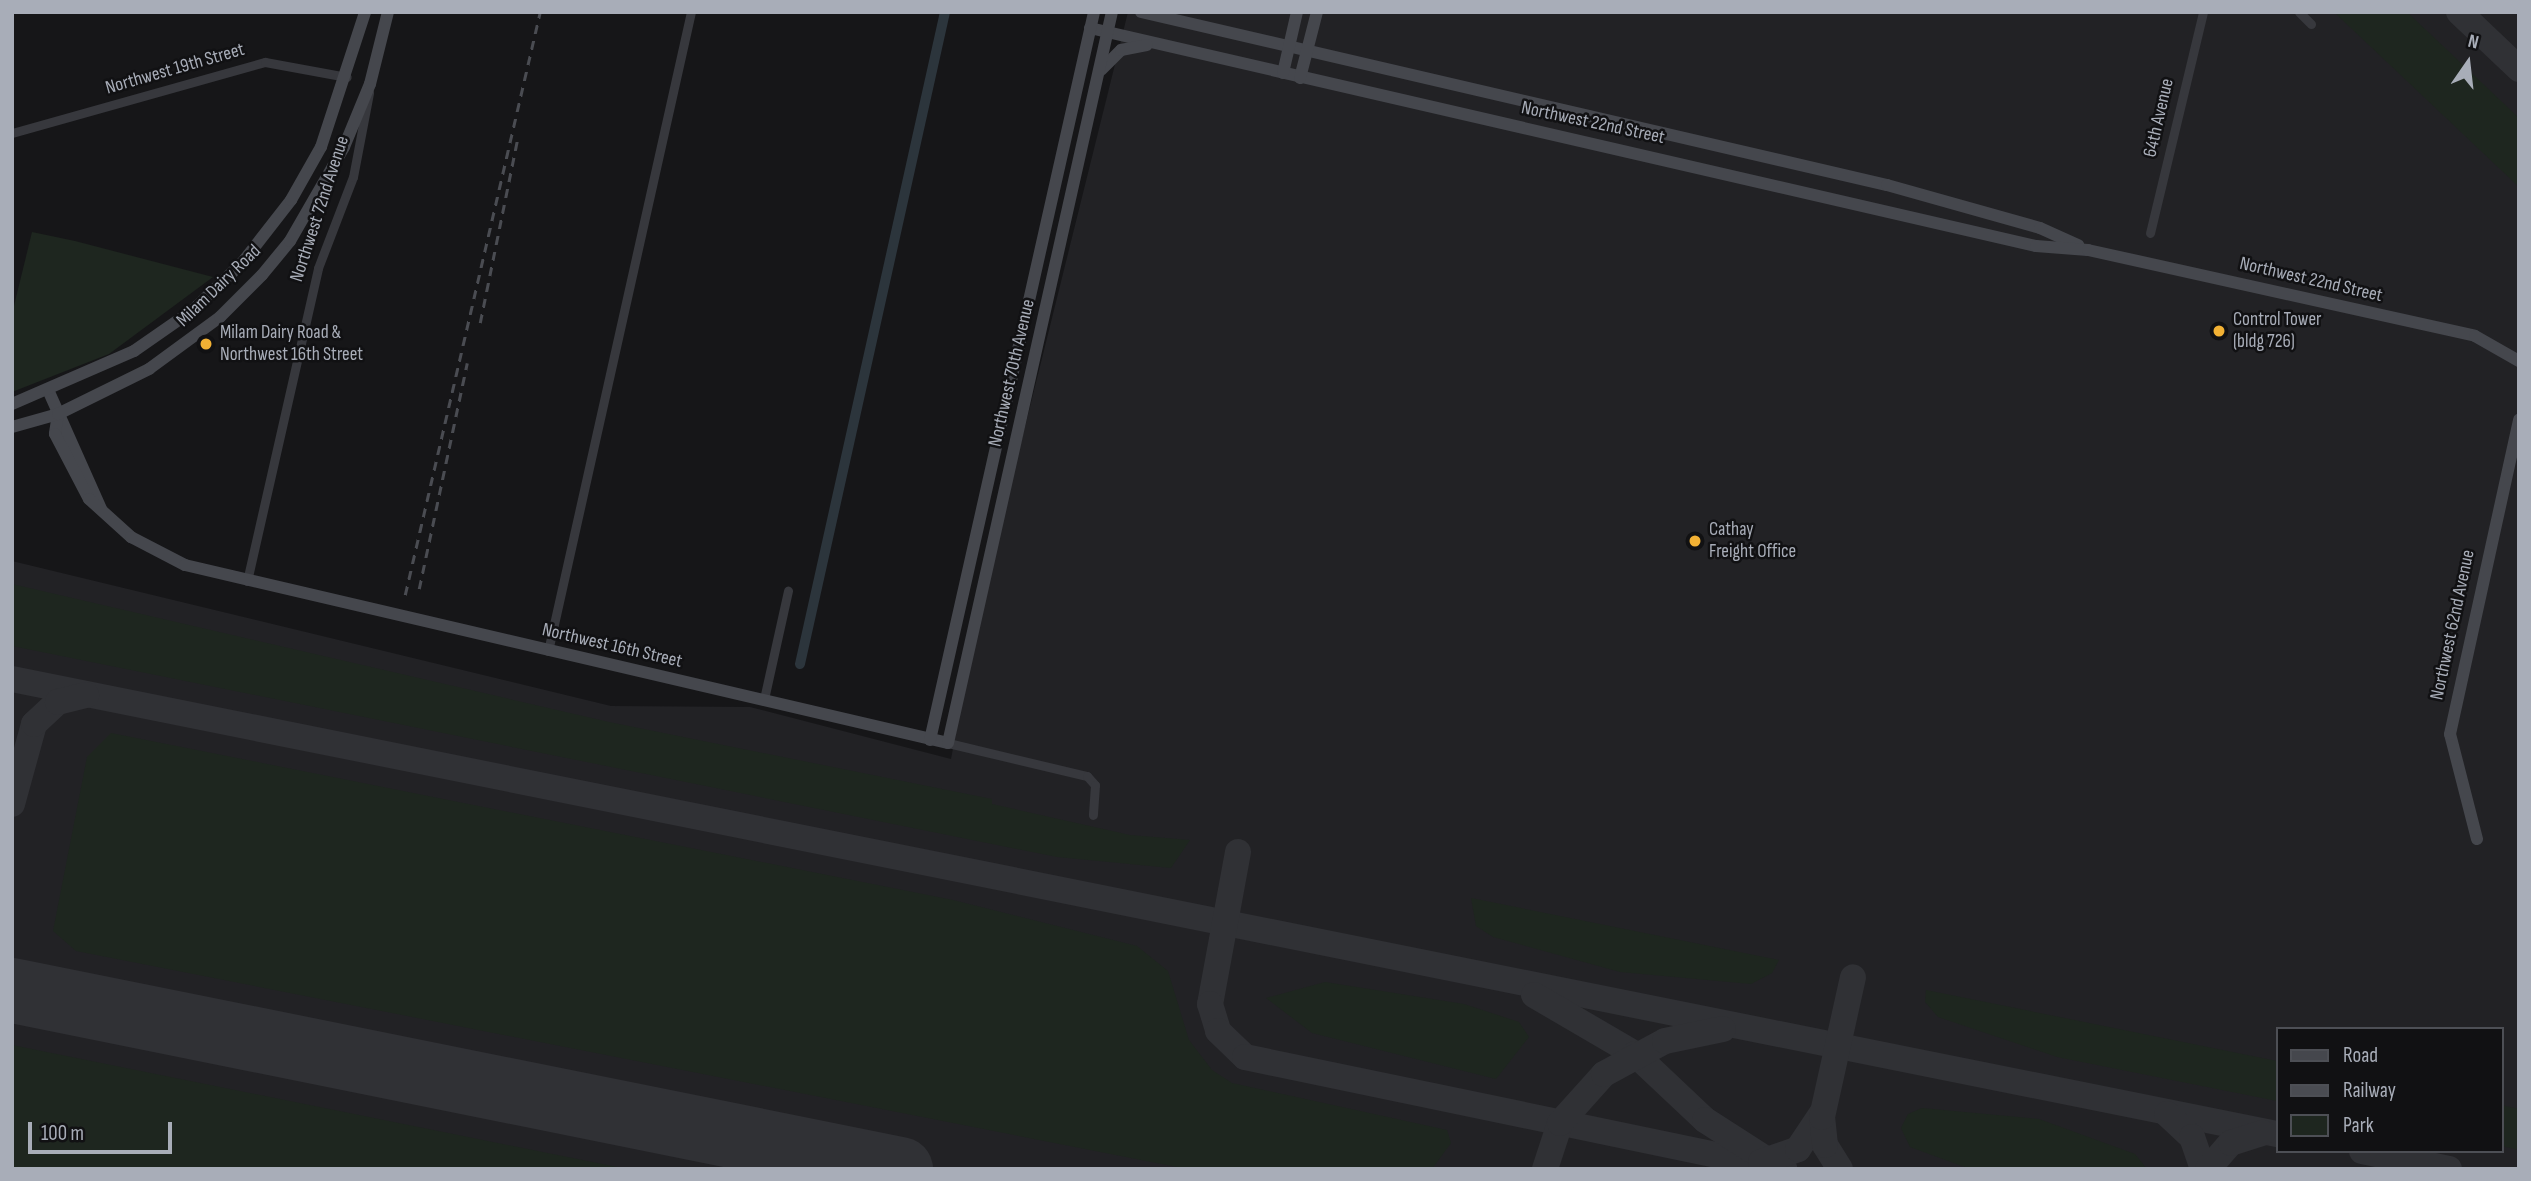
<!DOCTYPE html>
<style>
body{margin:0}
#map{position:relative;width:2531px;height:1181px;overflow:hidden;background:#161618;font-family:"Sofia Sans Condensed",sans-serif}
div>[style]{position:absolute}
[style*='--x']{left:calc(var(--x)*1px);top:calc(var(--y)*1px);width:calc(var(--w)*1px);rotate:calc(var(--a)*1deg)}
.built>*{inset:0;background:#222225}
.green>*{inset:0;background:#1e261f}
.canal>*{height:10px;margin:-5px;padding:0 5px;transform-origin:5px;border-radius:5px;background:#2c353c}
.taxiway>*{height:26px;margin:-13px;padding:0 13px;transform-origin:13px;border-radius:13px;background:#303135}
.runway>*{height:65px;margin:-32.5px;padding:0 32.5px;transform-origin:32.5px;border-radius:32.5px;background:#303135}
.street>*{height:9px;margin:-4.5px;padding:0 4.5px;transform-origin:4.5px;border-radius:4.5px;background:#37383d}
.secondary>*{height:12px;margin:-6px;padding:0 6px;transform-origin:6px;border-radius:6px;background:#45474d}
.rail>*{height:2.5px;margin-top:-1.25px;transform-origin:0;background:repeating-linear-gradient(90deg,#4a4c52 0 9px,transparent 0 16px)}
.dots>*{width:19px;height:19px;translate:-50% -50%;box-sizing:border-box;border:4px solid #111113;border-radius:50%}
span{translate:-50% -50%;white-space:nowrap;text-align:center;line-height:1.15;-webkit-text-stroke:5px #111113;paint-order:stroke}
.street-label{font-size:19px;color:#a8adb8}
.poi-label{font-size:19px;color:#a8adb8}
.left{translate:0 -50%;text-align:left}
.frame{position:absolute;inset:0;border:14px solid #a8adb8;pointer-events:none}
.legend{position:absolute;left:2276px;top:1027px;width:228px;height:126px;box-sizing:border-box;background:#111113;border:2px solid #4d4f55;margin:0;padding:9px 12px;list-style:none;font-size:21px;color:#a8adb8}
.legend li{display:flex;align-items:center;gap:14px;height:35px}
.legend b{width:35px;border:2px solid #4d4f55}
.north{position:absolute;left:2433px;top:28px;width:70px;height:70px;-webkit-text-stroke:5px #111113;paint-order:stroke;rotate:14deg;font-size:19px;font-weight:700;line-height:28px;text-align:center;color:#a8adb8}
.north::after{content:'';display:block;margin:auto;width:24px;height:32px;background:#a8adb8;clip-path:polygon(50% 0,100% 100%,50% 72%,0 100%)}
.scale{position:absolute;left:28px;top:1122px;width:144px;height:32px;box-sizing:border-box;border:4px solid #a8adb8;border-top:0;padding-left:9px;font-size:21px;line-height:24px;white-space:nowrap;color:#a8adb8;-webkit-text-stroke:5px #111113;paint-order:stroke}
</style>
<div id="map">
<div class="built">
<i style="clip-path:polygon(evenodd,1128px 12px,2519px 12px,2519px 1169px,12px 1169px,12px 561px,611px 706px,750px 707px,951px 759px,978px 616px,1128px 12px,2277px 1029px,2501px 1029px,2501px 1151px,2277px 1151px,2277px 1029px)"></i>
</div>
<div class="green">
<i style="clip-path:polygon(2334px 12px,2407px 12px,2519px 118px,2519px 187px)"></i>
<i style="clip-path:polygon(32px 232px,75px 241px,213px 277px,109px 354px,12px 392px,12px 314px)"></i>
<i style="clip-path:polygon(12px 584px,609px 722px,992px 799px,992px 804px,1130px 835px,1190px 840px,1171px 868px,1057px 857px,12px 646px)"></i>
<i style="clip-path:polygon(111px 733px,953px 900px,1137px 946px,1168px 971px,1189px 1040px,1212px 1070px,1232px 1083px,1447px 1130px,1451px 1143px,1432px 1169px,1187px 1169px,76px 951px,53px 931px,87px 757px)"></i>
<i style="clip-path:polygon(1471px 898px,1779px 960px,1772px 973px,1751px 984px,1620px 972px,1493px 937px,1476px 926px)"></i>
<i style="clip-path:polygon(1325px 982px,1464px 1004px,1519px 1022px,1529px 1037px,1496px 1079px,1312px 1033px,1266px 998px)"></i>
<i style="clip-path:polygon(1926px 990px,2277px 1061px,2277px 1101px,2057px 1057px,1938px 1017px,1925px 1002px)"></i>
<i style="clip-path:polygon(12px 1045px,627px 1169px,12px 1169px)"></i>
<i style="clip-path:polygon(2501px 1105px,2519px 1109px,2519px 1150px,2501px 1146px)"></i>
<i style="clip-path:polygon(1922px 1108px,2039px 1119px,2135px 1154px,2147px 1169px,1970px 1169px,1910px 1147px,1901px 1128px,1908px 1114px)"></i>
</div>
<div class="canal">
<i style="--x:800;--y:664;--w:668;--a:-77.46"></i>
</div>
<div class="taxiway">
<i style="--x:2459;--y:12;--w:83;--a:43.5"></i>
<i style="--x:12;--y:679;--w:2310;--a:11.36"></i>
<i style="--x:12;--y:804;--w:83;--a:-74.6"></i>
<i style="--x:34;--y:724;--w:33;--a:-43"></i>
<i style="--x:58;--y:702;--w:29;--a:-14"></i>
<i style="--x:1238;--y:852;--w:155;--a:100.4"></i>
<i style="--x:1210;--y:1004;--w:28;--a:73"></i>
<i style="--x:1218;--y:1031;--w:37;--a:44"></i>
<i style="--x:1245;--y:1057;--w:551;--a:11.74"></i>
<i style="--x:12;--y:979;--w:51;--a:24.5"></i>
<i style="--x:1534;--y:995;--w:117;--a:30.3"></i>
<i style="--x:1635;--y:1054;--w:96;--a:43.3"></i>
<i style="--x:1705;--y:1120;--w:67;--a:32.7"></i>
<i style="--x:2167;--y:1114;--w:34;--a:43"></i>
<i style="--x:2192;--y:1137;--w:34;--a:71"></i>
<i style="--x:2362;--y:1151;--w:89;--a:11.7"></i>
<i style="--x:1761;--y:1162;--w:39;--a:-19"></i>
<i style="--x:1798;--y:1149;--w:43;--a:-56.3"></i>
<i style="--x:1545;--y:1169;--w:48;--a:-71.9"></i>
<i style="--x:1560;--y:1123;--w:66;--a:-48.1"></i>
<i style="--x:1604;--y:1074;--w:69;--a:-28.4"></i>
<i style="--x:1665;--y:1041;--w:59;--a:-11.7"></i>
<i style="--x:1840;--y:1169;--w:28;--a:-122"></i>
<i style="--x:1825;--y:1145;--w:28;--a:-96"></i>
<i style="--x:1822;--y:1117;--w:143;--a:-77.5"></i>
<i style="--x:2208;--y:1169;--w:35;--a:-49"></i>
<i style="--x:2231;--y:1143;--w:33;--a:-18"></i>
</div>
<div class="runway">
<i style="--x:12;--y:990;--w:906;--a:11.4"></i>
</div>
<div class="street">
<i style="--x:2299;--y:12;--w:17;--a:45"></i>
<i style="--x:12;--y:133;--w:263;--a:-15.7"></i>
<i style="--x:265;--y:62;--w:83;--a:10.4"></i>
<i style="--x:2150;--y:233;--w:227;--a:-76.5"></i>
<i style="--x:247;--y:581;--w:321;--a:-77.2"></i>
<i style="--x:318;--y:268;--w:97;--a:-69"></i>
<i style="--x:353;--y:177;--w:86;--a:-79.2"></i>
<i style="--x:548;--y:651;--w:655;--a:-77.39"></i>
<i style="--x:764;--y:699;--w:111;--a:-77.5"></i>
<i style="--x:948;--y:743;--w:143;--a:13.4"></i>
<i style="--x:1087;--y:776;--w:12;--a:48"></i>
<i style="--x:1095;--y:785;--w:30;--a:94"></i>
</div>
<div class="secondary">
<i style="--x:1141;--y:12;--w:766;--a:13.06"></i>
<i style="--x:1887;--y:185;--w:159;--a:15.7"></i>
<i style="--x:2040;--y:228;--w:42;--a:24.1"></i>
<i style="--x:1090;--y:28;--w:971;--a:12.98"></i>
<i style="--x:2036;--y:246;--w:52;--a:4.4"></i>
<i style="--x:2088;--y:250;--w:396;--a:12.5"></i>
<i style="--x:2475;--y:336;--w:51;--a:29.6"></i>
<i style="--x:1101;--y:70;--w:28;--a:-45"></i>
<i style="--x:1121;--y:50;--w:26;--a:-11"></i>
<i style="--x:1283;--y:73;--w:63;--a:-77.1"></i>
<i style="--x:1300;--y:78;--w:68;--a:-75.6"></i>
<i style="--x:49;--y:392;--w:128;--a:66"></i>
<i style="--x:12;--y:404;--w:133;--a:-23.5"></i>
<i style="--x:134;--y:351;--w:72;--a:-34.8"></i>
<i style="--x:193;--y:310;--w:68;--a:-43.8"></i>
<i style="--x:242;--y:263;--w:80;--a:-52.1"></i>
<i style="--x:291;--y:200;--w:61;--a:-60.5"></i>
<i style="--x:321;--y:147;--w:142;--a:-71.9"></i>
<i style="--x:58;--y:414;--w:20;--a:99"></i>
<i style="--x:55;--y:434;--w:73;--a:62.4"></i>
<i style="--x:89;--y:499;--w:57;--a:42.1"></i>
<i style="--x:131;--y:537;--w:61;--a:27.4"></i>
<i style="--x:185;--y:565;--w:783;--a:13.13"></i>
<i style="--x:948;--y:743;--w:749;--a:-77.36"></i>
<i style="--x:12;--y:427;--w:48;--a:-15.8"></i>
<i style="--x:58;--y:414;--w:102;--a:-26.3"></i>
<i style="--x:149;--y:369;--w:88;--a:-36.2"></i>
<i style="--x:220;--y:317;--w:59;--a:-45"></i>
<i style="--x:262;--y:275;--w:44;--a:-50.5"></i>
<i style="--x:290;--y:241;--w:108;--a:-60.1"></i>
<i style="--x:344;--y:147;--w:68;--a:-67.6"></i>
<i style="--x:370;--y:84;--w:74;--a:-76"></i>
<i style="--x:930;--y:740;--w:746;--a:-77.3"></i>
<i style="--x:2477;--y:839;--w:108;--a:-104.4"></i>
<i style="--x:2450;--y:734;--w:322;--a:-77.6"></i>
</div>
<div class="rail">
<i style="--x:480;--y:323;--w:186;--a:-78.5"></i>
<i style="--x:419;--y:589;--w:231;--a:-78"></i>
<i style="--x:405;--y:595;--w:598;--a:-76.96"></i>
</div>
<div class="dots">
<i style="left:2219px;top:331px;background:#f2b134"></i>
<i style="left:206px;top:344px;background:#f2b134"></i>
<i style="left:1695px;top:541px;background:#f2b134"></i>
</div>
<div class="street-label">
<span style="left:175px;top:69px;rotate:-16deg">Northwest 19th Street</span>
<span style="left:2159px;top:118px;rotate:-77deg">64th Avenue</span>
<span style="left:1593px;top:123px;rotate:12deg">Northwest 22nd Street</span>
<span style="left:320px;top:209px;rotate:-72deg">Northwest 72nd Avenue</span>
<span style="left:2311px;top:280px;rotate:13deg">Northwest 22nd Street</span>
<span style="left:219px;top:286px;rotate:-44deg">Milam Dairy Road</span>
<span style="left:1012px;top:373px;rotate:-77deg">Northwest 70th Avenue</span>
<span style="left:2453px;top:625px;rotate:-78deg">Northwest 62nd Avenue</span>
<span style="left:612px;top:646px;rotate:13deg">Northwest 16th Street</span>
</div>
<div class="poi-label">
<span class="left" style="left:2233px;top:331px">Control Tower<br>(bldg 726)</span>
<span class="left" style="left:220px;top:344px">Milam Dairy Road &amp;<br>Northwest 16th Street</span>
<span class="left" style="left:1709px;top:541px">Cathay<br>Freight Office</span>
</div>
<div class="frame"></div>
<ul class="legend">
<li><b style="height:9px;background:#45474d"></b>Road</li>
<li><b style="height:9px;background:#4a4c52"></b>Railway</li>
<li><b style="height:19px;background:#1e261f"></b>Park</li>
</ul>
<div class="north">N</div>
<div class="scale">100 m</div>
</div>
